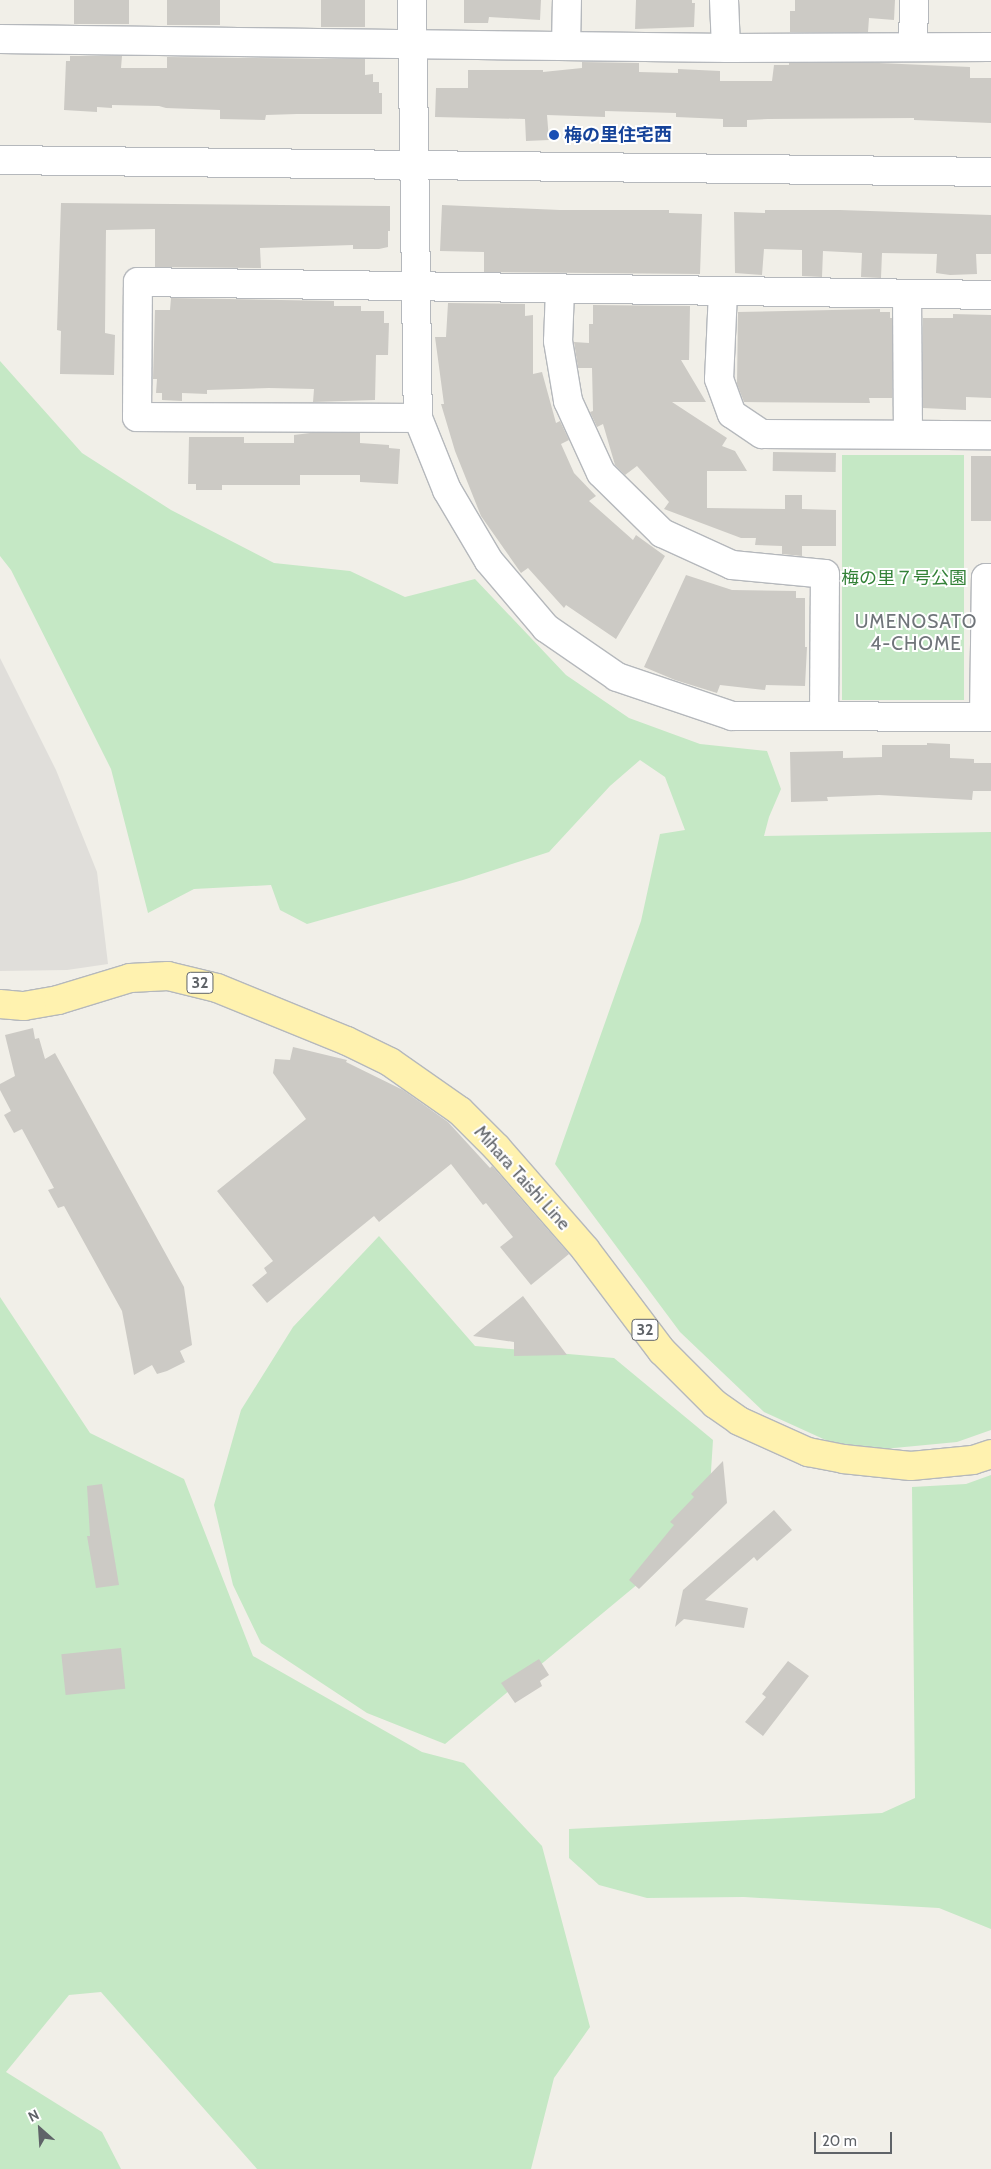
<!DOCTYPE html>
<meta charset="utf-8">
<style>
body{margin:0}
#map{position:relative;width:991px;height:2169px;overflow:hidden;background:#f1efe8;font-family:Cabin,"Noto Sans JP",sans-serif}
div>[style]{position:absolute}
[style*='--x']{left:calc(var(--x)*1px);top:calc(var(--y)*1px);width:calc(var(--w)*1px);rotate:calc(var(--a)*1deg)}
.industrial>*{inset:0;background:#e0deda}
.green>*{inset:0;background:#c5e8c5;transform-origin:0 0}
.building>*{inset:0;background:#cccac5;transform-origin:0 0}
.roads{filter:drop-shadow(1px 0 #b5b8bc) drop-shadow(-1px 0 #b5b8bc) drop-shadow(0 1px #b5b8bc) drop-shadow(0 -1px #b5b8bc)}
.minor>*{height:28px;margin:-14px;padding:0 14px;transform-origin:14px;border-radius:14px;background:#fff}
.major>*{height:28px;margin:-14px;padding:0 14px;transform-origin:14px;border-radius:14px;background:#fff2af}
.dots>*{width:14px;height:14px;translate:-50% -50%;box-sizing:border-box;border:2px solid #fff;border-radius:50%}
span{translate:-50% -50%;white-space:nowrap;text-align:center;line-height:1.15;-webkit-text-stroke:4px #fff;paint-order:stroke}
.shield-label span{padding:1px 4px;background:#fff;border:1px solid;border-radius:4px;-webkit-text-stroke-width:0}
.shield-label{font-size:16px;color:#5f6368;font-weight:700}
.transit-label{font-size:18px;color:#164399;font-weight:700}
.left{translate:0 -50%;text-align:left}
.park-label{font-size:18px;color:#348238}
.street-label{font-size:18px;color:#5f6368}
.neighbourhood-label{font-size:19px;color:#70757a;letter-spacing:1px}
.north{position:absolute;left:15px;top:2104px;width:50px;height:50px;-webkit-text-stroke:4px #fff;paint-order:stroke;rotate:334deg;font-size:14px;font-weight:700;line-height:20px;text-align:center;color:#5f6368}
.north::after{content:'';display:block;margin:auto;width:18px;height:22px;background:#5f6368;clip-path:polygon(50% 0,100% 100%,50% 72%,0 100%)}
.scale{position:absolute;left:814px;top:2132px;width:78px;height:22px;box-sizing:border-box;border:2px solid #5f6368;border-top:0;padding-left:6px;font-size:15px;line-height:18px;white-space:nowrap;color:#5f6368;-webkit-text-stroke:4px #fff;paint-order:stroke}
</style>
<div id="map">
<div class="industrial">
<i style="clip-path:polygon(0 658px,56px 770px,97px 872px,108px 964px,67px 970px,0 971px)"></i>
</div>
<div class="green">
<i style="clip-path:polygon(0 361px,82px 453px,171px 510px,274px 563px,350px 571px,405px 597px,475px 579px,566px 675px,629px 718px,700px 744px,767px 751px,781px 789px,769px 817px,764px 836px,991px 832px,991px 1430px,957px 1442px,852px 1452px,764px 1412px,680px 1332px,555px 1164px,641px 921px,660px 834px,685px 830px,665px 777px,640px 760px,610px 786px,549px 852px,463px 880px,307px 924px,280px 910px,271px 885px,194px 889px,148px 913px,111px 769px,11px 570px,0 556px)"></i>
<i style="left:964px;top:455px;width:245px;height:122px;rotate:90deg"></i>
<i style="clip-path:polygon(379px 1236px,475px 1346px,614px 1358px,713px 1440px,710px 1487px,639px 1583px,445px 1744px,367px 1713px,261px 1643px,233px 1585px,214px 1505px,241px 1410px,293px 1327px)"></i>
<i style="clip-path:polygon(0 1297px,90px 1433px,184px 1479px,253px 1656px,422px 1752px,464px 1763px,542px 1846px,590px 2027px,554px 2078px,531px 2169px,257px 2169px,101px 1992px,69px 1995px,6px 2072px,102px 2132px,121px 2169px,0 2169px)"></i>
<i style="clip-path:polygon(991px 1475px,991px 1929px,939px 1908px,744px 1897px,647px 1898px,599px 1885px,569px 1858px,569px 1829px,882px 1813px,915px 1798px,912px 1487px,966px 1484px)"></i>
</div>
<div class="building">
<i style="left:74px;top:0;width:55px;height:24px"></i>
<i style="left:167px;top:0;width:53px;height:25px"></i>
<i style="left:321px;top:0;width:44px;height:27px"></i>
<i style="clip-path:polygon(464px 0,541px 0,540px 20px,489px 17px,488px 23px,464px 23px)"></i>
<i style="clip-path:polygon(636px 0,692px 0,692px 3px,695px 3px,694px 27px,635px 29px)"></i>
<i style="clip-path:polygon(795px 0,895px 0,894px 20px,869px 18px,868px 32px,790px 32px,790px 11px,795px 11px)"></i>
<i style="clip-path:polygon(70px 56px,122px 56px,121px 68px,167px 68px,167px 57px,365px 59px,365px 75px,373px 74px,373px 82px,379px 82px,379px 93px,382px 93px,382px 114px,297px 114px,266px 115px,265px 120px,220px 119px,220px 110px,166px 108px,159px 106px,112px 105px,112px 108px,97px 107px,97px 112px,64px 110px,66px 61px,70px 61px)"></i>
<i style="clip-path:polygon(582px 62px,639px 63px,639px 72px,678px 73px,678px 69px,720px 71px,720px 81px,772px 81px,774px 65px,789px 65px,789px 63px,879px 63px,970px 67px,970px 78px,991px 78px,991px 123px,914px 120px,914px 118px,768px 119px,747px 120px,747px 127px,723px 127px,723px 119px,676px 117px,676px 113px,605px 111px,605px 117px,547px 115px,549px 140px,526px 141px,525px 119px,435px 117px,436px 88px,468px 88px,468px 70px,543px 70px,543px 72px,582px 68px)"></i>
<i style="clip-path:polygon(61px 203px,390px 206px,390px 231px,388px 231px,388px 247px,379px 249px,353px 249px,353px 245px,260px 248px,261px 268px,155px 267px,155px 229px,106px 230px,105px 333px,115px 335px,114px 375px,60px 374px,61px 331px,57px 330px)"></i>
<i style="clip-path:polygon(442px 205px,560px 210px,669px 210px,669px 213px,702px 214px,700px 274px,484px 272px,484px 252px,440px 251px)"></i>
<i style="clip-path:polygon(765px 210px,840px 210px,991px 215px,991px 254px,976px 254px,977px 274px,950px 275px,936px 273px,937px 254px,882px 253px,881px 278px,861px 277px,862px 253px,823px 251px,822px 277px,802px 276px,802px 250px,764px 249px,762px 275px,735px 273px,734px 212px,765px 213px)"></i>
<i style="clip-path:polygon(171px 298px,334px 301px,334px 306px,361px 306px,361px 311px,384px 311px,384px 323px,389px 323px,388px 355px,376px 355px,375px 400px,313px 402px,314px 389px,269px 388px,207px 390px,207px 394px,182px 393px,182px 401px,162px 400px,162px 393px,156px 393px,157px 379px,153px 379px,155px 310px,170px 310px)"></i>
<i style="clip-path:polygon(448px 303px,525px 304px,525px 316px,533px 315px,533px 374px,542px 372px,556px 423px,560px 421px,569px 440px,561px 444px,574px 473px,596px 496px,589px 501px,633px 540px,636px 535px,665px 556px,616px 639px,566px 605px,564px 608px,528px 568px,521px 573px,481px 516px,455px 451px,441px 404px,444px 404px,435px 337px,446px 337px)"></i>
<i style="clip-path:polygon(593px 305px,690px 306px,689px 360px,681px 360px,706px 402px,672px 402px,727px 438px,722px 446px,735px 451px,747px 471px,707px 471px,707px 508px,785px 509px,785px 495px,802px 495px,802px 509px,836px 510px,836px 546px,802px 546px,802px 556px,782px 554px,782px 546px,755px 545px,756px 538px,741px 538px,664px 509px,669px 502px,637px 466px,625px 475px,615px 465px,603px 424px,597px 427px,590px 412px,593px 411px,592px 368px,578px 368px,574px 342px,589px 343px,589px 324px,593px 324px)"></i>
<i style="clip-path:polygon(880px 309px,880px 312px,890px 312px,890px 318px,892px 318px,892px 398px,869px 398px,870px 403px,744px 402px,737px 384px,738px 312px)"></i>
<i style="clip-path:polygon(953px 314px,991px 315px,991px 398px,966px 397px,966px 410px,923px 408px,923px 318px,953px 318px)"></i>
<i style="clip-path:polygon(310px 433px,360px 433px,360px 443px,389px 445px,389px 448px,400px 449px,398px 484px,360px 482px,360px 475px,300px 475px,300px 485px,222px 485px,222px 490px,196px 490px,196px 484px,188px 484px,189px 437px,244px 437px,244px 443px,294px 443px,294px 435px)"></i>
<i style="left:773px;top:452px;width:63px;height:19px;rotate:1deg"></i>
<i style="left:991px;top:456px;width:65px;height:20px;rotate:90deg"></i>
<i style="clip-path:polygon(686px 575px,732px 590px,796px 591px,796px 598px,805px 598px,805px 647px,807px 647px,805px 686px,766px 685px,765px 690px,720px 685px,717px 693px,675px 680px,644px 667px)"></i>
<i style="clip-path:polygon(927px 743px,950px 744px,950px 758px,974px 759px,974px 763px,991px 763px,991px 791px,973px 791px,972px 800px,879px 795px,827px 797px,828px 801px,791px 802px,790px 752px,843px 751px,843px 758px,882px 757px,882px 745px,927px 745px)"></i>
<i style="clip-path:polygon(33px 1028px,35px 1039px,39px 1038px,45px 1059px,55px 1053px,184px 1287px,192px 1345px,180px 1351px,185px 1362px,167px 1371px,157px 1374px,152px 1365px,134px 1375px,122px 1311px,64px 1206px,58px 1208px,48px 1190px,54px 1188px,22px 1129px,14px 1133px,4px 1115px,11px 1111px,0 1090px,0 1084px,15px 1076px,5px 1035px)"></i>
<i style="clip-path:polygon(293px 1047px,347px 1060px,346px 1062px,403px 1090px,448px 1122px,490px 1168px,492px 1166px,569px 1254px,531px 1285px,500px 1247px,513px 1237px,486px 1203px,483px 1205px,451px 1164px,379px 1222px,374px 1216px,267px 1303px,252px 1285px,267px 1273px,264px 1268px,273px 1261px,217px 1191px,306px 1119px,273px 1073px,275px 1059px,290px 1060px)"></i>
<i style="clip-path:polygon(523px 1296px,567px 1355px,514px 1356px,514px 1342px,473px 1336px)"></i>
<i style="clip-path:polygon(723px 1461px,727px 1503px,639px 1589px,629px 1580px,674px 1525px,670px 1522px,694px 1497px,691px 1494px)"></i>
<i style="clip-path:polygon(102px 1484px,119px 1585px,96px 1588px,87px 1536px,90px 1536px,87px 1486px)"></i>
<i style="clip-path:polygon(774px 1510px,792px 1530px,757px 1561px,754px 1557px,705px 1600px,748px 1608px,744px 1628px,684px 1619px,675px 1627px,683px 1590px)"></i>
<i style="left:121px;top:1648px;width:41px;height:60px;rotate:84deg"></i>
<i style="clip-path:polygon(539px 1659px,549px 1675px,540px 1681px,542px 1686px,515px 1703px,501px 1683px)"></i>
<i style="clip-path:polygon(788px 1661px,809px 1676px,763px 1736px,745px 1722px,766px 1697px,762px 1694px)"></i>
</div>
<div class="roads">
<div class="minor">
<i style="--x:412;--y:0;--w:418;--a:89.2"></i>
<i style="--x:418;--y:418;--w:78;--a:68.1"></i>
<i style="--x:447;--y:490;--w:82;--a:59.4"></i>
<i style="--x:489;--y:561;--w:88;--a:49.6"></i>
<i style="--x:546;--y:628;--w:86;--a:34.6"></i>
<i style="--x:617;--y:677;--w:121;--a:18.7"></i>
<i style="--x:732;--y:716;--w:259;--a:0.2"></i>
<i style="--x:724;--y:0;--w:48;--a:87.6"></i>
<i style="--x:0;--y:39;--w:730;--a:0.71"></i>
<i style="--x:730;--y:48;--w:261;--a:-0.2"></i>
<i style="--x:566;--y:46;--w:46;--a:-88.8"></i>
<i style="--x:913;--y:47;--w:47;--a:-88.8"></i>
<i style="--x:0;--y:160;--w:991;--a:0.69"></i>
<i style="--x:560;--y:290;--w:51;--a:92.2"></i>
<i style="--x:558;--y:341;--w:61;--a:80.5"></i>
<i style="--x:568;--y:401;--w:79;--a:65.4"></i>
<i style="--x:601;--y:473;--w:86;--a:44.5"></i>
<i style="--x:662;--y:533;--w:77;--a:24.6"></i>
<i style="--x:732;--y:565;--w:93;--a:5.5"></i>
<i style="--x:825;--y:574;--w:142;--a:90.4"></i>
<i style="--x:723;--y:292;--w:87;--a:92.6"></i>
<i style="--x:719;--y:379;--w:37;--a:70"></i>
<i style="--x:732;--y:414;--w:36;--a:34"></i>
<i style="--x:762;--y:434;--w:229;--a:0.3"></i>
<i style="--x:907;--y:294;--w:140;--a:89.6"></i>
<i style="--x:418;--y:418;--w:281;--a:-179.8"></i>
<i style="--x:137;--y:417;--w:135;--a:-89.6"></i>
<i style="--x:138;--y:282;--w:853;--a:0.87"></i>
<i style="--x:984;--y:717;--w:139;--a:-89.2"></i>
<i style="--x:986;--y:578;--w:5;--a:0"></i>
</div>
<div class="major">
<i style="--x:0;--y:1004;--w:24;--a:5"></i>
<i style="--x:24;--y:1006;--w:35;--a:-10"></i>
<i style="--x:58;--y:1000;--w:75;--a:-17"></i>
<i style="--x:130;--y:978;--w:38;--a:-3"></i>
<i style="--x:168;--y:976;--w:50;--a:13.8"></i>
<i style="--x:217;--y:988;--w:140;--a:22.2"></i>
<i style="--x:347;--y:1041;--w:48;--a:26"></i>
<i style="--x:390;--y:1062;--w:85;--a:35"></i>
<i style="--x:460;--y:1111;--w:52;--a:45"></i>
<i style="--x:497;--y:1148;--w:134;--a:48.9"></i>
<i style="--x:585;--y:1249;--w:128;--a:53"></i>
<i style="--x:662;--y:1351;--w:75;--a:45"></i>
<i style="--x:715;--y:1404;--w:29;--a:35"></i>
<i style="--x:739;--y:1421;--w:76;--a:24.2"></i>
<i style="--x:808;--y:1452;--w:36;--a:11"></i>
<i style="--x:843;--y:1459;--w:68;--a:5.9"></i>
<i style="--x:911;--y:1466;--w:62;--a:-5.5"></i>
<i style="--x:973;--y:1460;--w:19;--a:-18"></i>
</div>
</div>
<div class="dots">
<i style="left:554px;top:135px;background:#1a4fb4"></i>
</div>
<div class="shield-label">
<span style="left:200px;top:983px">32</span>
<span style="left:645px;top:1330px">32</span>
</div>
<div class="transit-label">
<span class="left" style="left:564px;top:135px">梅の里住宅西</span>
</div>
<div class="park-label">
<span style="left:904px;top:578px">梅の里７号公園</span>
</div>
<div class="street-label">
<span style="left:522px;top:1178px;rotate:48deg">Mihara Taishi Line</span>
</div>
<div class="neighbourhood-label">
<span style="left:916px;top:633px">UMENOSATO<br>4-CHOME</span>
</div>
<div class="north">N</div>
<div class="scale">20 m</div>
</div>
